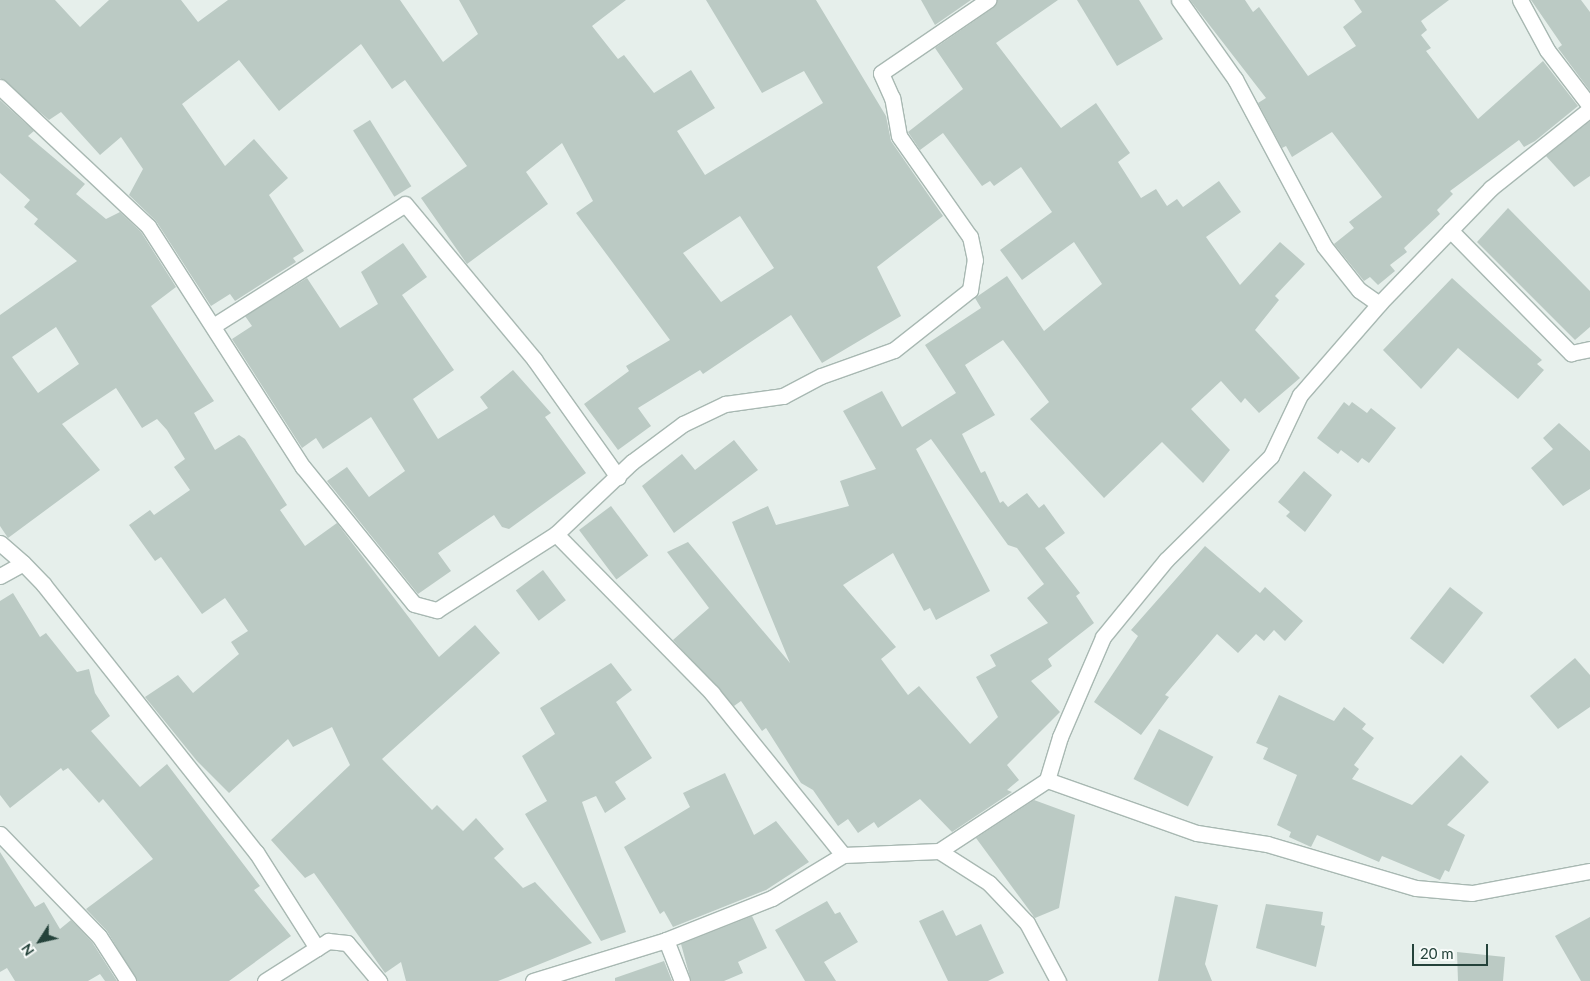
<!DOCTYPE html>
<style>
body{margin:0}
#map{position:relative;width:1590px;height:981px;overflow:hidden;background:#e6efeb;font-family:Lato,sans-serif}
div>[style]{position:absolute}
[style*='--x']{left:calc(var(--x)*1px);top:calc(var(--y)*1px);width:calc(var(--w)*1px);rotate:calc(var(--a)*1deg)}
.building>*{inset:0;background:#bbcac4;transform-origin:0 0}
.roads{filter:drop-shadow(1px 0 #a8b8b2) drop-shadow(-1px 0 #a8b8b2) drop-shadow(0 1px #a8b8b2) drop-shadow(0 -1px #a8b8b2)}
.street>*{height:15px;margin:-7.5px;padding:0 7.5px;transform-origin:7.5px;border-radius:7.5px;background:#fff}
span{translate:-50% -50%;white-space:nowrap;text-align:center;line-height:1.15;-webkit-text-stroke:4px #f7fbf9;paint-order:stroke}
.north{position:absolute;left:15px;top:916px;width:50px;height:50px;-webkit-text-stroke:4px #f7fbf9;paint-order:stroke;rotate:235deg;font-size:14px;font-weight:700;line-height:20px;text-align:center;color:#24423a}
.north::after{content:'';display:block;margin:auto;width:18px;height:22px;background:#24423a;clip-path:polygon(50% 0,100% 100%,50% 72%,0 100%)}
.scale{position:absolute;left:1412px;top:944px;width:76px;height:22px;box-sizing:border-box;border:2px solid #24423a;border-top:0;padding-left:6px;font-size:15px;line-height:18px;white-space:nowrap;color:#24423a;-webkit-text-stroke:4px #f7fbf9;paint-order:stroke}
</style>
<div id="map">
<div class="building">
<i style="clip-path:polygon(evenodd,0 0,55px 0,80px 27px,109px 0,181px 0,198px 22px,228px 0,400px 0,443px 62px,478px 34px,459px 0,626px 0,592px 26px,618px 59px,624px 55px,654px 93px,691px 70px,715px 108px,677px 131px,705px 175px,823px 103px,804px 71px,762px 93px,706px 0,816px 0,886px 116px,891px 141px,943px 216px,877px 267px,901px 316px,822px 363px,791px 315px,703px 374px,700px 370px,638px 408px,651px 426px,618px 450px,584px 404px,629px 371px,626px 366px,670px 340px,576px 213px,593px 201px,562px 143px,526px 172px,548px 204px,467px 264px,421px 198px,467px 166px,405px 80px,392px 89px,361px 44px,279px 111px,239px 60px,182px 104px,225px 166px,254px 139px,288px 178px,269px 195px,304px 251px,293px 258px,296px 262px,235px 301px,230px 294px,211px 306px,156px 221px,129px 195px,143px 169px,121px 137px,100px 155px,61px 112px,49px 120px,0 78px,0 0,740px 216px,774px 268px,721px 302px,683px 253px,740px 216px)"></i>
<i style="clip-path:polygon(921px 0,971px 0,935px 25px)"></i>
<i style="clip-path:polygon(evenodd,997px 0,1058px 0,996px 43px,1061px 128px,1096px 103px,1130px 153px,1118px 162px,1141px 198px,1156px 189px,1167px 206px,1177px 199px,1183px 207px,1219px 181px,1241px 212px,1206px 237px,1240px 285px,1280px 242px,1305px 264px,1275px 296px,1279px 300px,1255px 330px,1300px 378px,1259px 413px,1245px 398px,1241px 403px,1221px 381px,1191px 409px,1230px 450px,1203px 483px,1162px 442px,1104px 498px,1030px 419px,1049px 402px,1003px 340px,965px 365px,995px 415px,962px 434px,981px 473px,985px 471px,1000px 503px,1003px 501px,1008px 507px,1027px 493px,1039px 508px,1044px 504px,1065px 533px,1045px 548px,1080px 593px,1076px 596px,1094px 623px,1048px 659px,1052px 666px,1031px 681px,1060px 712px,1007px 765px,1019px 780px,1007px 790px,1012px 792px,952px 832px,920px 799px,878px 828px,874px 822px,858px 833px,848px 819px,838px 826px,813px 790px,801px 783px,766px 728px,762px 731px,741px 701px,734px 706px,673px 640px,709px 608px,667px 552px,688px 542px,790px 663px,732px 522px,768px 506px,776px 525px,849px 506px,840px 481px,876px 469px,843px 411px,882px 391px,902px 427px,956px 393px,925px 345px,981px 308px,975px 298px,1007px 276px,1044px 331px,1102px 284px,1074px 242px,1022px 280px,1000px 250px,1052px 212px,1021px 167px,994px 186px,990px 181px,982px 186px,943px 133px,920px 150px,908px 132px,963px 89px,935px 48px,993px 8px,997px 0,931px 439px,1008px 545px,1017px 548px,1044px 584px,1027px 598px,1048px 623px,990px 655px,996px 666px,976px 677px,998px 717px,970px 744px,919px 686px,908px 695px,881px 659px,896px 647px,843px 585px,893px 553px,924px 611px,930px 608px,936px 620px,990px 591px,916px 449px,931px 439px)"></i>
<i style="clip-path:polygon(1077px 0,1139px 0,1163px 39px,1117px 66px)"></i>
<i style="clip-path:polygon(1190px 0,1245px 0,1253px 12px,1259px 7px,1308px 76px,1356px 46px,1343px 27px,1362px 12px,1354px 0,1449px 0,1421px 21px,1427px 30px,1421px 35px,1431px 48px,1426px 51px,1478px 119px,1543px 61px,1578px 106px,1535px 141px,1524px 147px,1519px 140px,1450px 191px,1453px 194px,1437px 210px,1440px 214px,1404px 248px,1407px 252px,1390px 265px,1395px 271px,1378px 285px,1370px 277px,1364px 281px,1334px 244px,1354px 228px,1349px 222px,1382px 197px,1332px 132px,1292px 157px,1286px 146px,1282px 148px,1258px 103px,1266px 98px)"></i>
<i style="clip-path:polygon(1531px 0,1581px 0,1590px 12px,1590px 91px,1558px 48px,1562px 45px)"></i>
<i style="clip-path:polygon(evenodd,0 100px,34px 131px,28px 136px,85px 184px,76px 194px,106px 219px,120px 212px,141px 232px,176px 287px,151px 306px,214px 401px,194px 413px,215px 450px,239px 435px,245px 439px,287px 505px,280px 510px,305px 546px,337px 523px,439px 657px,475px 625px,500px 653px,382px 759px,432px 810px,437px 805px,463px 831px,476px 818px,504px 849px,494px 858px,523px 888px,535px 882px,592px 943px,498px 981px,406px 981px,401px 962px,385px 973px,314px 873px,305px 878px,271px 840px,350px 765px,332px 727px,293px 747px,288px 739px,229px 793px,197px 761px,145px 697px,178px 675px,193px 693px,239px 654px,231px 642px,248px 631px,225px 598px,202px 614px,161px 557px,155px 561px,129px 525px,150px 510px,154px 515px,190px 490px,174px 467px,185px 459px,167px 430px,157px 419px,142px 428px,116px 388px,62px 424px,100px 470px,8px 538px,0 526px,0 315px,77px 261px,34px 224px,38px 219px,24px 207px,30px 200px,0 173px,0 100px,56px 327px,79px 364px,38px 393px,12px 357px,56px 327px)"></i>
<i style="left:370px;top:120px;width:78px;height:20px;rotate:58deg"></i>
<i style="clip-path:polygon(1590px 121px,1590px 176px,1574px 187px,1546px 156px)"></i>
<i style="clip-path:polygon(1508px 208px,1590px 291px,1590px 327px,1575px 340px,1477px 242px)"></i>
<i style="clip-path:polygon(403px 243px,427px 277px,402px 295px,454px 370px,413px 399px,438px 439px,488px 408px,480px 397px,513px 370px,551px 413px,545px 417px,586px 473px,509px 529px,502px 527px,494px 515px,438px 553px,451px 571px,418px 594px,327px 481px,347px 467px,369px 497px,405px 471px,371px 417px,323px 449px,316px 438px,302px 448px,232px 339px,252px 326px,245px 316px,307px 278px,340px 328px,378px 304px,361px 272px)"></i>
<i style="clip-path:polygon(1452px 278px,1542px 360px,1537px 364px,1544px 370px,1518px 399px,1458px 348px,1421px 389px,1383px 350px)"></i>
<i style="clip-path:polygon(1344px 402px,1349px 406px,1352px 402px,1367px 413px,1371px 408px,1396px 428px,1369px 463px,1362px 458px,1358px 463px,1341px 450px,1338px 454px,1317px 438px)"></i>
<i style="clip-path:polygon(1559px 423px,1590px 451px,1590px 489px,1563px 506px,1531px 468px,1553px 449px,1543px 438px)"></i>
<i style="clip-path:polygon(734px 440px,758px 470px,674px 533px,642px 486px,682px 454px,695px 470px)"></i>
<i style="clip-path:polygon(1304px 471px,1332px 495px,1305px 532px,1286px 516px,1290px 512px,1278px 502px)"></i>
<i style="left:611px;top:506px;width:62px;height:40px;rotate:53deg"></i>
<i style="clip-path:polygon(1205px 546px,1260px 593px,1265px 587px,1303px 621px,1285px 641px,1274px 630px,1264px 641px,1256px 634px,1238px 653px,1217px 634px,1165px 695px,1169px 697px,1141px 735px,1094px 702px,1138px 636px,1131px 630px)"></i>
<i style="left:543px;top:570px;width:38px;height:34px;rotate:53deg"></i>
<i style="left:1450px;top:587px;width:42px;height:65px;rotate:38deg"></i>
<i style="clip-path:polygon(13px 593px,40px 637px,46px 633px,77px 672px,89px 669px,95px 693px,110px 716px,91px 731px,140px 787px,167px 764px,260px 886px,254px 890px,291px 936px,229px 981px,137px 981px,107px 931px,86px 909px,153px 859px,103px 799px,99px 803px,68px 768px,63px 771px,61px 768px,10px 808px,0 795px,0 601px)"></i>
<i style="clip-path:polygon(1575px 658px,1590px 675px,1590px 707px,1558px 729px,1530px 696px)"></i>
<i style="clip-path:polygon(611px 663px,632px 690px,616px 702px,652px 758px,615px 782px,626px 799px,605px 813px,596px 796px,582px 802px,626px 932px,601px 941px,525px 814px,547px 801px,522px 756px,555px 734px,540px 708px)"></i>
<i style="clip-path:polygon(1279px 695px,1334px 721px,1344px 707px,1366px 724px,1362px 729px,1374px 738px,1354px 765px,1359px 769px,1352px 779px,1412px 805px,1461px 755px,1489px 782px,1447px 825px,1465px 835px,1449px 872px,1445px 870px,1440px 880px,1382px 856px,1379px 862px,1317px 835px,1311px 847px,1289px 837px,1291px 832px,1277px 825px,1297px 775px,1263px 759px,1268px 748px,1256px 743px)"></i>
<i style="left:1159px;top:729px;width:61px;height:56px;rotate:27deg"></i>
<i style="clip-path:polygon(725px 773px,754px 835px,776px 821px,809px 862px,766px 890px,673px 927px,664px 911px,660px 914px,624px 847px,690px 807px,683px 793px)"></i>
<i style="clip-path:polygon(1034px 800px,1075px 815px,1059px 908px,1035px 918px,976px 838px)"></i>
<i style="clip-path:polygon(0 852px,35px 907px,44px 902px,60px 929px,71px 920px,92px 942px,117px 981px,105px 981px,100px 974px,88px 981px,15px 981px,7px 968px,0 972px)"></i>
<i style="clip-path:polygon(1175px 896px,1218px 905px,1205px 964px,1212px 981px,1158px 981px)"></i>
<i style="clip-path:polygon(827px 901px,835px 914px,840px 912px,858px 942px,824px 962px,836px 981px,805px 981px,775px 930px)"></i>
<i style="clip-path:polygon(1266px 904px,1323px 912px,1321px 925px,1325px 926px,1316px 967px,1256px 948px)"></i>
<i style="clip-path:polygon(943px 910px,956px 936px,981px 924px,1004px 973px,988px 981px,948px 981px,919px 921px)"></i>
<i style="clip-path:polygon(752px 916px,767px 948px,738px 962px,743px 973px,724px 981px,691px 981px,681px 944px)"></i>
<i style="clip-path:polygon(1590px 917px,1590px 981px,1581px 981px,1555px 936px)"></i>
<i style="clip-path:polygon(1457px 952px,1505px 957px,1503px 981px,1458px 981px)"></i>
<i style="clip-path:polygon(664px 961px,672px 981px,615px 981px,615px 978px)"></i>
</div>
<div class="roads">
<div class="street">
<i style="--x:1179;--y:0;--w:97;--a:54.7"></i>
<i style="--x:1235;--y:79;--w:189;--a:61.9"></i>
<i style="--x:1324;--y:246;--w:56;--a:51.5"></i>
<i style="--x:1359;--y:290;--w:24;--a:35"></i>
<i style="--x:1520;--y:0;--w:57;--a:61.6"></i>
<i style="--x:1547;--y:50;--w:71;--a:52.5"></i>
<i style="--x:0;--y:87;--w:203;--a:43.2"></i>
<i style="--x:148;--y:226;--w:287;--a:57.3"></i>
<i style="--x:303;--y:467;--w:176;--a:51"></i>
<i style="--x:414;--y:604;--w:24;--a:15"></i>
<i style="--x:437;--y:610;--w:141;--a:-32.6"></i>
<i style="--x:556;--y:534;--w:223;--a:45.5"></i>
<i style="--x:712;--y:693;--w:208;--a:51"></i>
<i style="--x:1450;--y:230;--w:173;--a:45.5"></i>
<i style="--x:1571;--y:353;--w:19;--a:-12"></i>
<i style="--x:213;--y:326;--w:227;--a:-32.4"></i>
<i style="--x:405;--y:204;--w:202;--a:50.2"></i>
<i style="--x:534;--y:359;--w:145;--a:54.6"></i>
<i style="--x:556;--y:534;--w:105;--a:-43.5"></i>
<i style="--x:632;--y:462;--w:64;--a:-36.7"></i>
<i style="--x:683;--y:424;--w:47;--a:-25.5"></i>
<i style="--x:725;--y:404;--w:59;--a:-7.9"></i>
<i style="--x:783;--y:396;--w:43;--a:-27.8"></i>
<i style="--x:821;--y:376;--w:77;--a:-19.6"></i>
<i style="--x:894;--y:350;--w:97;--a:-38.3"></i>
<i style="--x:970;--y:290;--w:30;--a:-81"></i>
<i style="--x:975;--y:260;--w:24;--a:-102"></i>
<i style="--x:970;--y:237;--w:123;--a:-125.1"></i>
<i style="--x:899;--y:136;--w:39;--a:-100"></i>
<i style="--x:892;--y:98;--w:27;--a:-114"></i>
<i style="--x:881;--y:73;--w:130;--a:-34.3"></i>
<i style="--x:0;--y:543;--w:30;--a:41"></i>
<i style="--x:0;--y:576;--w:26;--a:-29"></i>
<i style="--x:23;--y:563;--w:30;--a:46"></i>
<i style="--x:44;--y:585;--w:341;--a:51.6"></i>
<i style="--x:256;--y:852;--w:114;--a:57.6"></i>
<i style="--x:1047;--y:780;--w:159;--a:19.5"></i>
<i style="--x:1197;--y:833;--w:71;--a:8.9"></i>
<i style="--x:1267;--y:844;--w:155;--a:16.5"></i>
<i style="--x:1416;--y:888;--w:56;--a:5.1"></i>
<i style="--x:1472;--y:893;--w:120;--a:-10.6"></i>
<i style="--x:0;--y:834;--w:142;--a:45.9"></i>
<i style="--x:99;--y:936;--w:54;--a:57.2"></i>
<i style="--x:939;--y:851;--w:129;--a:-33.3"></i>
<i style="--x:1047;--y:780;--w:45;--a:-73.2"></i>
<i style="--x:1060;--y:737;--w:109;--a:-66.7"></i>
<i style="--x:1103;--y:637;--w:99;--a:-50.7"></i>
<i style="--x:1166;--y:560;--w:148;--a:-44.7"></i>
<i style="--x:1271;--y:456;--w:68;--a:-64.6"></i>
<i style="--x:1300;--y:395;--w:121;--a:-49"></i>
<i style="--x:1379;--y:304;--w:161;--a:-46"></i>
<i style="--x:1491;--y:188;--w:127;--a:-38.6"></i>
<i style="--x:666;--y:940;--w:44;--a:68.7"></i>
<i style="--x:265;--y:981;--w:75;--a:-32.4"></i>
<i style="--x:328;--y:941;--w:19;--a:6"></i>
<i style="--x:347;--y:943;--w:50;--a:49.9"></i>
<i style="--x:533;--y:981;--w:139;--a:-17.1"></i>
<i style="--x:666;--y:940;--w:114;--a:-21.6"></i>
<i style="--x:772;--y:898;--w:83;--a:-31.2"></i>
<i style="--x:843;--y:855;--w:96;--a:-2.4"></i>
<i style="--x:939;--y:851;--w:59;--a:32.6"></i>
<i style="--x:989;--y:883;--w:55;--a:46.5"></i>
<i style="--x:1027;--y:923;--w:66;--a:61.9"></i>
</div>
</div>
<div class="north">N</div>
<div class="scale">20 m</div>
</div>
